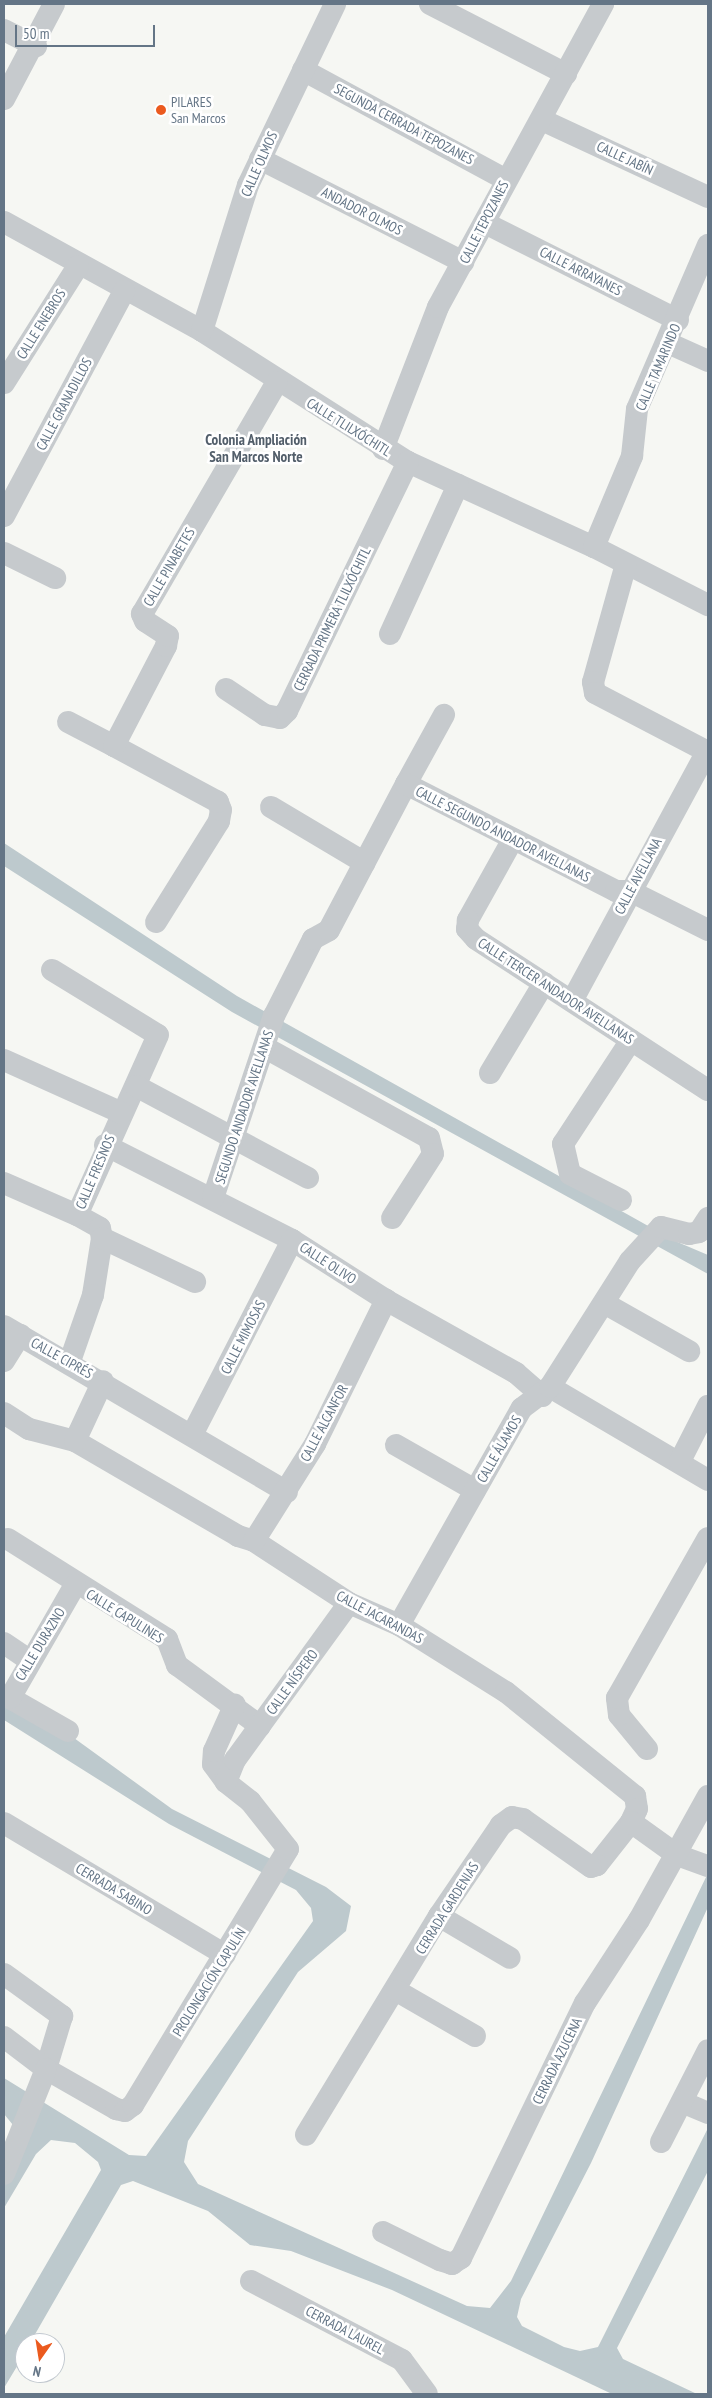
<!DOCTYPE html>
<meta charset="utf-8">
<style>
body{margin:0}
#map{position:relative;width:712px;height:2398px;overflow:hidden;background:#f6f7f3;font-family:"PT Sans Narrow",sans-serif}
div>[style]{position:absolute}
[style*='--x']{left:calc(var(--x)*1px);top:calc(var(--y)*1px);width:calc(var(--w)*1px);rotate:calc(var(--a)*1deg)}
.water>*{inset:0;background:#bdc9cd}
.minor>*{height:22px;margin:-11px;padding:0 11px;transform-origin:11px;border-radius:11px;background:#c6cacd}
.dots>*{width:14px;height:14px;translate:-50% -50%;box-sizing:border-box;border:2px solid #fff;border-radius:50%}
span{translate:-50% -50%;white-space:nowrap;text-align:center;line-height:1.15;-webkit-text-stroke:5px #fff;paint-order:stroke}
.poi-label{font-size:14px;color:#647586}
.left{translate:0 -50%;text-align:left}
.street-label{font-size:14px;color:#647586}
.neighbourhood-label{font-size:15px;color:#525e6a;font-weight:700}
.frame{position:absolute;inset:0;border:5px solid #647586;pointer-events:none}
.north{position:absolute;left:15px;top:2333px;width:50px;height:50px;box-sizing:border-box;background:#fff;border:1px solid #c1c8cf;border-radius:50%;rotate:193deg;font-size:14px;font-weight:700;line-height:20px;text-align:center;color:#647586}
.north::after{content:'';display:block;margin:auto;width:18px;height:22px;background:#eb5a1e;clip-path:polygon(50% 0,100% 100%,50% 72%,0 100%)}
.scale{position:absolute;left:15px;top:25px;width:140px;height:22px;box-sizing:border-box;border:2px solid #647586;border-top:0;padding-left:6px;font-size:15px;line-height:18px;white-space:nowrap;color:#647586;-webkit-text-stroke:4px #fff;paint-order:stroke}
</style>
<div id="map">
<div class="water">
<i style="clip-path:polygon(4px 843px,237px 996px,675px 1241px,708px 1255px,708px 1274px,232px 1012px,4px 866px)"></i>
<i style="clip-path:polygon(4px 1699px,74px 1738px,172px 1809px,326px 1887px,351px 1906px,346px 1931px,298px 1972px,188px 2141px,184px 2162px,198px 2184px,467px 2306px,490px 2308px,511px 2281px,708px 1873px,708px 1907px,591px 2163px,521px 2299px,517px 2317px,522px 2326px,564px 2347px,580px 2351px,598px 2347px,708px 2128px,708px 2171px,617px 2348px,623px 2359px,697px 2394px,612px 2394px,392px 2290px,291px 2251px,250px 2245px,208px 2211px,133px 2181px,121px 2185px,114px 2197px,30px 2343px,25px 2343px,25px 2353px,4px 2388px,4px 2337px,101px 2170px,98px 2162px,75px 2143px,51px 2140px,36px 2154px,4px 2208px,4px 2164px,13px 2125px,4px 2114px,4px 2078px,129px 2155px,146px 2156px,313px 1921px,311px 1908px,296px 1890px,169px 1824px,4px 1720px)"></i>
</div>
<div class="minor">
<i style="--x:430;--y:4;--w:153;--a:27.2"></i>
<i style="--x:4;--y:30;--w:36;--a:27"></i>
<i style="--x:303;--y:70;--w:230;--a:28.4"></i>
<i style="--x:4;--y:99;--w:107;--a:-62.2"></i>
<i style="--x:542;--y:120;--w:183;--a:24.9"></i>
<i style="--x:260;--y:159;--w:228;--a:26.9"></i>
<i style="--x:4;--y:222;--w:226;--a:28.8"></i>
<i style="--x:202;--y:331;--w:244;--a:32.5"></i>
<i style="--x:408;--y:462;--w:205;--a:24.6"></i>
<i style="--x:594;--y:547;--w:128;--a:27"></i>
<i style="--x:485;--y:223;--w:216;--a:26.7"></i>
<i style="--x:202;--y:331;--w:153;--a:-72.5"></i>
<i style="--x:248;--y:185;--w:201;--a:-64.3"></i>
<i style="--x:668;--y:343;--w:44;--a:24.2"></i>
<i style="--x:4;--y:383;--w:138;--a:-57.7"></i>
<i style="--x:383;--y:449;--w:152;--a:-68.8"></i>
<i style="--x:438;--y:307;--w:345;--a:-61.4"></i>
<i style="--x:4;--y:516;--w:255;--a:-61.9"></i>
<i style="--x:594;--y:547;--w:99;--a:-67.3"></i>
<i style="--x:632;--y:456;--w:47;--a:-83.9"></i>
<i style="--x:637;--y:409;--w:179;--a:-66.6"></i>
<i style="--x:4;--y:553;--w:57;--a:26.1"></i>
<i style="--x:626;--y:564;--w:123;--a:105.6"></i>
<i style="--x:593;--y:682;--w:11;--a:80"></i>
<i style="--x:595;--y:693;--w:127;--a:27.6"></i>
<i style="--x:390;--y:634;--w:164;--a:-65.5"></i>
<i style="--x:226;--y:689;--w:47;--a:33.7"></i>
<i style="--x:265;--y:715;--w:15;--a:11"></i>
<i style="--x:280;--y:718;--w:10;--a:-45"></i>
<i style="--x:287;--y:711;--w:277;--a:-64.1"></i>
<i style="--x:68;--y:722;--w:52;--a:27.6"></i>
<i style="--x:406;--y:784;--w:79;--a:-61.2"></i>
<i style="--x:271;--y:807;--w:109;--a:30.8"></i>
<i style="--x:513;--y:839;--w:93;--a:119.1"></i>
<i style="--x:468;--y:920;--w:9;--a:96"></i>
<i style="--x:467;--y:929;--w:13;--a:48"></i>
<i style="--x:476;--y:939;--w:277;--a:33.1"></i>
<i style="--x:156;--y:922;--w:119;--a:-58"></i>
<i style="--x:219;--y:821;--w:11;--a:-80"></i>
<i style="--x:221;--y:810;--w:9;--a:-111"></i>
<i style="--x:218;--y:802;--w:118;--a:-151.7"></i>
<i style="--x:114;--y:746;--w:113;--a:-62.5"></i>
<i style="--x:166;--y:646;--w:10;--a:-79"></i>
<i style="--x:168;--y:636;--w:27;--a:-147"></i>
<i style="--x:145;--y:621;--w:8;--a:-113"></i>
<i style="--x:142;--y:614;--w:268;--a:-59.8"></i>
<i style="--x:52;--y:970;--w:124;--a:31.5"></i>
<i style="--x:158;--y:1035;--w:197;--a:114.2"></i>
<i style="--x:77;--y:1215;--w:26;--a:29"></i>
<i style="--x:100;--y:1228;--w:10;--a:79"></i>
<i style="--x:102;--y:1238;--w:58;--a:99"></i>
<i style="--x:93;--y:1295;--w:70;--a:109.2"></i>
<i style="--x:572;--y:1001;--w:284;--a:-61.6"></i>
<i style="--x:264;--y:1047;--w:188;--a:28.9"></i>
<i style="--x:429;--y:1138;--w:16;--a:76"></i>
<i style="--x:433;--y:1154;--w:76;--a:122.6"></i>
<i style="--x:4;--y:1060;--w:129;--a:24.2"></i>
<i style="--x:490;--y:1073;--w:105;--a:-59"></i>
<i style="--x:136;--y:1086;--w:195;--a:28.1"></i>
<i style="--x:105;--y:1145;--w:210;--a:26.9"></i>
<i style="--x:292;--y:1240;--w:112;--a:32.6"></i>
<i style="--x:386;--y:1300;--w:149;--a:29.3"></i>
<i style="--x:516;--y:1373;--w:35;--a:41"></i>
<i style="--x:4;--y:1183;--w:80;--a:23.7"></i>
<i style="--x:213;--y:1198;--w:192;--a:-71.5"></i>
<i style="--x:274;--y:1016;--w:86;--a:-63.1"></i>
<i style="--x:313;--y:939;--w:18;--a:-29"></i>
<i style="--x:329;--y:930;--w:165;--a:-62.2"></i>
<i style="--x:406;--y:784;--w:236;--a:27"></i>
<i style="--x:616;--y:891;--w:14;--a:0"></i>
<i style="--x:630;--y:891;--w:87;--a:26.6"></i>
<i style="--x:621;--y:1200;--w:57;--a:-153"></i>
<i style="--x:570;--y:1174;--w:31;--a:-103"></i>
<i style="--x:563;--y:1144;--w:124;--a:-56.8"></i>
<i style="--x:102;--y:1238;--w:103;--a:25.3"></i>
<i style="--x:604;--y:1303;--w:98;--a:29.5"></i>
<i style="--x:4;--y:1326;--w:328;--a:30.4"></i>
<i style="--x:4;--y:1361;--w:31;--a:-58"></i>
<i style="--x:550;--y:1387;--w:183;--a:30.5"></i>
<i style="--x:4;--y:1413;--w:30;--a:33"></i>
<i style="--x:29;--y:1429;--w:48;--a:14.6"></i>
<i style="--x:75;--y:1441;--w:189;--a:30.2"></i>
<i style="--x:238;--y:1536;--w:17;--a:17"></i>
<i style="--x:254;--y:1541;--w:113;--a:33.1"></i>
<i style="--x:349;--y:1603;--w:55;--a:23.7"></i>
<i style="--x:399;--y:1625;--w:126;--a:32.1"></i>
<i style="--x:506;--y:1692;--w:166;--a:38.9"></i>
<i style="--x:635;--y:1796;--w:13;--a:81"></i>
<i style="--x:637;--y:1809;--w:14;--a:115"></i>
<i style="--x:631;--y:1822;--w:55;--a:128.3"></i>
<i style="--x:597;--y:1865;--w:6;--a:162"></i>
<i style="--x:591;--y:1867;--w:83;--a:-144.8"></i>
<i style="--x:523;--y:1819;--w:11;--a:-170"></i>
<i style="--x:512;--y:1817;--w:14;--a:144"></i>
<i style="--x:501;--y:1825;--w:110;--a:124.3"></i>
<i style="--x:439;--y:1916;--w:256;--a:121.3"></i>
<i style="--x:193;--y:1433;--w:217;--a:-62.8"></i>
<i style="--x:75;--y:1441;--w:66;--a:-65"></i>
<i style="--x:396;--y:1445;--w:91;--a:29.7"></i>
<i style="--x:680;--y:1461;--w:62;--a:-63"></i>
<i style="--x:8;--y:1539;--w:188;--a:32.2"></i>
<i style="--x:167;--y:1639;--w:28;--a:69"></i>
<i style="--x:177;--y:1665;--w:103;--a:36.3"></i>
<i style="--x:254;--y:1541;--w:115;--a:-57.8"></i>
<i style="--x:315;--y:1444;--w:161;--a:-63.8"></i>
<i style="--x:399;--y:1625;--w:249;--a:-60.5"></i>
<i style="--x:522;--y:1408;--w:35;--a:-37"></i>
<i style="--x:550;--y:1387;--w:149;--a:-57.6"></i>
<i style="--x:630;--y:1261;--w:46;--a:-47.6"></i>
<i style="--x:661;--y:1227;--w:29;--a:14"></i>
<i style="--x:689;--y:1234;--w:10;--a:-11"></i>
<i style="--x:699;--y:1232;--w:17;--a:-57"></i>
<i style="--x:4;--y:1643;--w:30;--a:34"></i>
<i style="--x:68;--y:1731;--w:67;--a:-150.4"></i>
<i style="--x:10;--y:1698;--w:130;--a:-60.1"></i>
<i style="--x:647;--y:1749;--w:44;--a:-129.5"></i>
<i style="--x:619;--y:1715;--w:17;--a:-97"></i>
<i style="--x:617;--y:1698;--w:184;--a:-60.4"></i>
<i style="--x:226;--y:1782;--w:22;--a:-126"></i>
<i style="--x:213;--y:1764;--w:13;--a:-86"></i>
<i style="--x:214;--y:1751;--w:51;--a:-65.9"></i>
<i style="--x:631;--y:1822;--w:57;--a:35.7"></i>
<i style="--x:677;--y:1855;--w:33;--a:20"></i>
<i style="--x:4;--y:1823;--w:257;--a:30.8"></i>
<i style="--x:439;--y:1916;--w:82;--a:30.6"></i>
<i style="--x:4;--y:1974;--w:72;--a:35.9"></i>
<i style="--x:62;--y:2016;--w:55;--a:106.8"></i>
<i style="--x:46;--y:2069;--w:81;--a:29.7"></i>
<i style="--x:116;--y:2109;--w:9;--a:13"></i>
<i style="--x:125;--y:2111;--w:10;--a:-37"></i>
<i style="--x:133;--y:2105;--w:299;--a:-58.8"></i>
<i style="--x:288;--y:1849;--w:61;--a:-128.4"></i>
<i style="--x:250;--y:1801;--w:31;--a:-142"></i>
<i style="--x:226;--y:1782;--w:24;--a:-68"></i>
<i style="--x:235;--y:1760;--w:194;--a:-54"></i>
<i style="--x:397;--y:1991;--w:90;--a:30"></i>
<i style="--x:4;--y:2037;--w:53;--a:37.3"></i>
<i style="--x:46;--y:2069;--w:113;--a:111.8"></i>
<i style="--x:682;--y:2102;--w:28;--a:23"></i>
<i style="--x:661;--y:2142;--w:103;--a:-62.9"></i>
<i style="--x:383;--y:2232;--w:64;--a:26.2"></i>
<i style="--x:440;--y:2260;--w:13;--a:18"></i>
<i style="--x:452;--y:2264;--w:11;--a:-34"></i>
<i style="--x:461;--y:2258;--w:284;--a:-64.1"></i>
<i style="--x:585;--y:2003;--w:99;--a:-57"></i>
<i style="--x:639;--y:1920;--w:142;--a:-60.9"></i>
<i style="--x:251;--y:2281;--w:170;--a:27.6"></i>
<i style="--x:402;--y:2360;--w:42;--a:53.7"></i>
</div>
<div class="dots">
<i style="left:161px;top:110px;background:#eb5a1e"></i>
</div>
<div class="poi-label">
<span class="left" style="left:171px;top:110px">PILARES<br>San Marcos</span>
</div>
<div class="street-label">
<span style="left:404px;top:124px;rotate:28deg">SEGUNDA CERRADA TEPOZANES</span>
<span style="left:625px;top:158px;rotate:25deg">CALLE JABÍN</span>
<span style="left:259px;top:164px;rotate:-66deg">CALLE OLMOS</span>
<span style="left:362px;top:211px;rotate:27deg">ANDADOR OLMOS</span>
<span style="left:484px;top:222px;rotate:-63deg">CALLE TEPOZANES</span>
<span style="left:581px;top:271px;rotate:27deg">CALLE ARRAYANES</span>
<span style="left:41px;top:324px;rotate:-58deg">CALLE ENEBROS</span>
<span style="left:658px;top:367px;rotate:-67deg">CALLE TAMARINDO</span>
<span style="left:64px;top:404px;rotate:-62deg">CALLE GRANADILLOS</span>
<span style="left:349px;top:427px;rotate:32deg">CALLE TLILXÓCHITL</span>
<span style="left:169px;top:567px;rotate:-60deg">CALLE PINABETES</span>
<span style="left:332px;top:619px;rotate:-64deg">CERRADA PRIMERA TLILXÓCHITL</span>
<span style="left:503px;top:834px;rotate:27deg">CALLE SEGUNDO ANDADOR AVELLANAS</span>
<span style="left:638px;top:876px;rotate:-62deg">CALLE AVELLANA</span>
<span style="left:556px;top:991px;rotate:33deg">CALLE TERCER ANDADOR AVELLANAS</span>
<span style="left:244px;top:1107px;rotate:-72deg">SEGUNDO ANDADOR AVELLANAS</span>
<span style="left:95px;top:1172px;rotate:-67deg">CALLE FRESNOS</span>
<span style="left:328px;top:1263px;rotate:33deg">CALLE OLIVO</span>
<span style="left:243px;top:1337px;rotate:-63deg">CALLE MIMOSAS</span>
<span style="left:62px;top:1358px;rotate:29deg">CALLE CIPRÉS</span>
<span style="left:324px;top:1423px;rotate:-62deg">CALLE ALCANFOR</span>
<span style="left:499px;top:1449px;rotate:-60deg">CALLE ÁLAMOS</span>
<span style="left:125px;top:1616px;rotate:32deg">CALLE CAPULINES</span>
<span style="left:380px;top:1617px;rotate:28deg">CALLE JACARANDAS</span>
<span style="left:40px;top:1644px;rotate:-59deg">CALLE DURAZNO</span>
<span style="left:292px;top:1682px;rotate:-54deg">CALLE NÍSPERO</span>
<span style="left:114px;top:1889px;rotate:31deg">CERRADA SABINO</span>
<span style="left:447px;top:1908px;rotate:-58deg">CERRADA GARDENIAS</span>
<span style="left:209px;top:1982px;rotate:-58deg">PROLONGACIÓN CAPULÍN</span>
<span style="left:557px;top:2061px;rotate:-64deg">CERRADA AZUCENA</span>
<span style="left:345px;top:2330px;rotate:28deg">CERRADA LAUREL</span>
</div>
<div class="neighbourhood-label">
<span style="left:256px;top:448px">Colonia Ampliación<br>San Marcos Norte</span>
</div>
<div class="frame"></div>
<div class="north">N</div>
<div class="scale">50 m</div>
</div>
